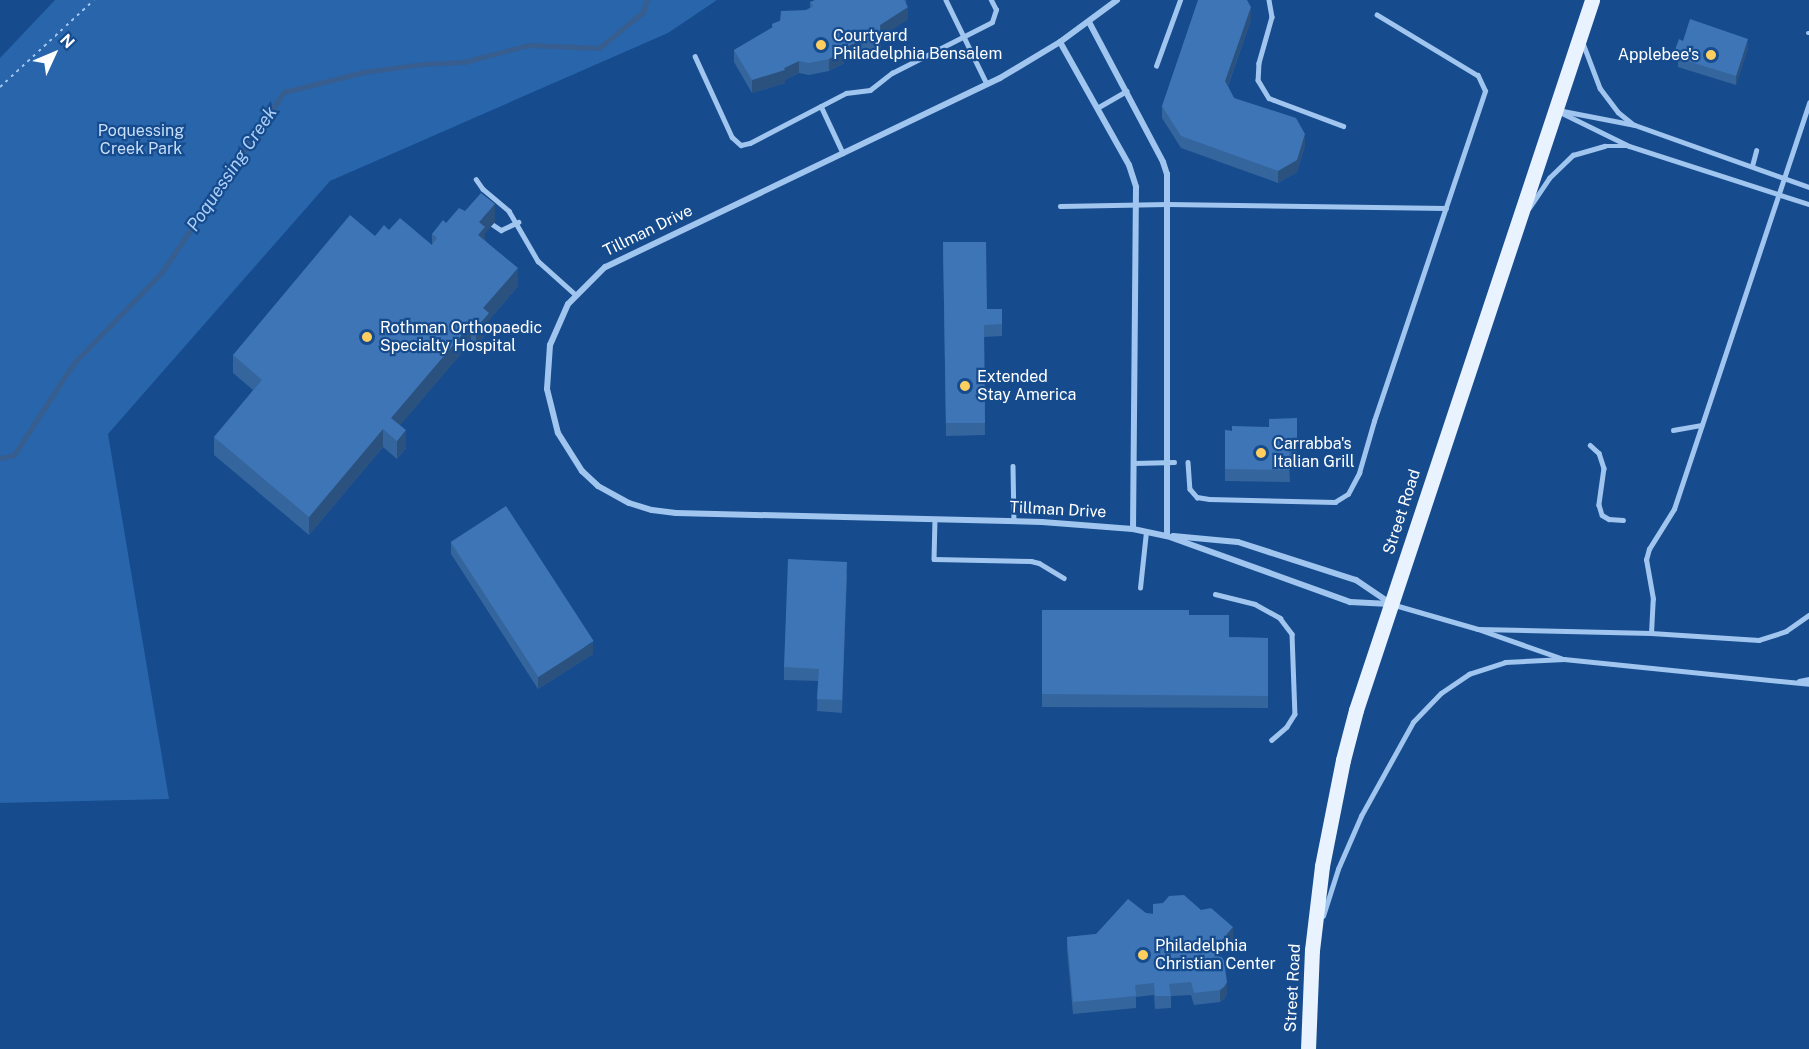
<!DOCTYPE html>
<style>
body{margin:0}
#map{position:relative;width:1809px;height:1049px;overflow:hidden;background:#164b8d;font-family:"Public Sans",sans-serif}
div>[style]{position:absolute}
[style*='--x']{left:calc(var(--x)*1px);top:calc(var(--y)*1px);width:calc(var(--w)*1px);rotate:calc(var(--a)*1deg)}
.green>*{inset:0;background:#2865ab}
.stream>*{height:4.5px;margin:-2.25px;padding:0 2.25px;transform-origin:2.25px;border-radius:2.25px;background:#375e8f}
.path>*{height:2px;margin-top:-1px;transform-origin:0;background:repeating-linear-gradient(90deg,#a0c5ef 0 3px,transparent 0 7.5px)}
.service>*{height:4.5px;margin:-2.25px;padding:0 2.25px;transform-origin:2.25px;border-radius:2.25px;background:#a0c5ef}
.minor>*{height:6px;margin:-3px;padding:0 3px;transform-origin:3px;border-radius:3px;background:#a0c5ef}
.primary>*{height:15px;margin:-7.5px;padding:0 7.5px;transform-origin:7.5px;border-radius:7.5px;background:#e9f2ff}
.wall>*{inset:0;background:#35659d}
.shaded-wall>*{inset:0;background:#2b527f}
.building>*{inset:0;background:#3e75b6;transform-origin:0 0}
.dots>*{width:16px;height:16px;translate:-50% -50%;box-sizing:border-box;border:3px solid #164b8d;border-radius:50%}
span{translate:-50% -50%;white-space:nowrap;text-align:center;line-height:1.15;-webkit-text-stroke:4.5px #164b8d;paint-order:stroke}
.poi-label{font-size:16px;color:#fff}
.left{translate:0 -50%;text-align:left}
.right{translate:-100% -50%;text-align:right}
.park-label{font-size:16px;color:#c7dffb}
.street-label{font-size:16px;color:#fff}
.water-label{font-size:18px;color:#accff7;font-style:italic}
.north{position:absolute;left:24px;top:24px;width:60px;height:60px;-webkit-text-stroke:4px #164b8d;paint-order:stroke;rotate:46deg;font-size:16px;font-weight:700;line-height:24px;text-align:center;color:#fff}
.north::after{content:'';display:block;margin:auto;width:21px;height:27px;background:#fff;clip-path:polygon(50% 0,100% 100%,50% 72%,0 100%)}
</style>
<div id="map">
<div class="green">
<i style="clip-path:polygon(55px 0,717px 0,668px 33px,330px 181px,108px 434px,169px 799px,0 803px,0 58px)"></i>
</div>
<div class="stream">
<i style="--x:0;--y:458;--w:14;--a:-12"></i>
<i style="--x:14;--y:455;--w:108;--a:-57"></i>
<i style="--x:73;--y:364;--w:128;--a:-45.9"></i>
<i style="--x:162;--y:272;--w:217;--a:-55.9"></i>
<i style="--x:284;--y:92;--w:82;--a:-14"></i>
<i style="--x:364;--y:72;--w:60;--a:-7.7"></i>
<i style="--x:423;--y:64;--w:41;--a:-2.8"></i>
<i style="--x:464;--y:62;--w:67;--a:-14.7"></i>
<i style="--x:529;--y:45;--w:70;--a:2.5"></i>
<i style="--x:599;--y:48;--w:57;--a:-39.3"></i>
<i style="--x:643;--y:12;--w:13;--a:-72"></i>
</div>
<div class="path">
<i style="--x:0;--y:87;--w:128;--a:-42.8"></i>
</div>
<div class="service">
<i style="--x:946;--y:0;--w:93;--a:64"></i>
<i style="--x:1269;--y:0;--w:17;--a:80"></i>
<i style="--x:1272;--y:17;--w:48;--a:105.8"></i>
<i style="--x:1259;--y:63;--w:17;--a:93"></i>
<i style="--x:1258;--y:80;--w:21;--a:59"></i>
<i style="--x:1269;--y:98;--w:5;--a:22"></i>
<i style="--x:1274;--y:100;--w:74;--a:20.6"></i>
<i style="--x:1808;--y:33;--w:1;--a:0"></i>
<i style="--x:1583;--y:43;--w:48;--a:69.3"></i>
<i style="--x:1600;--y:88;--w:30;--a:53"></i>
<i style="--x:1618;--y:112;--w:19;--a:39"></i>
<i style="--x:695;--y:56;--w:89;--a:65.4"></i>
<i style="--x:732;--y:137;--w:12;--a:42"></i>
<i style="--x:741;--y:145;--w:9;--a:-13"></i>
<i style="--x:750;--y:143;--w:108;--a:-27.5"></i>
<i style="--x:846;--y:93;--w:24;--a:-7"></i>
<i style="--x:870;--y:90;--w:28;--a:-38"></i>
<i style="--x:892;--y:73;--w:112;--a:-27"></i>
<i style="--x:992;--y:22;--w:13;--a:-72"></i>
<i style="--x:996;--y:10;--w:11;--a:-117"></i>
<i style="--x:1156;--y:66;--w:70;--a:-70"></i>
<i style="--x:821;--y:106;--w:52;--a:64.9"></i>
<i style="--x:1097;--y:108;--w:34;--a:-30"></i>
<i style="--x:1558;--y:111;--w:79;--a:26.2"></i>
<i style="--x:1629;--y:146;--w:189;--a:17.9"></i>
<i style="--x:1563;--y:111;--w:73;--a:11"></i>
<i style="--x:1635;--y:125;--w:185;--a:19.6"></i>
<i style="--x:1752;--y:166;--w:16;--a:-75"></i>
<i style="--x:476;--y:179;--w:12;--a:55"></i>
<i style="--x:483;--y:189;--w:34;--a:40"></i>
<i style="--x:509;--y:211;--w:58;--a:59.9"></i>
<i style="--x:538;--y:261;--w:50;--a:41.7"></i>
<i style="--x:1060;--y:206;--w:107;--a:-1.1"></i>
<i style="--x:1167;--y:204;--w:279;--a:0.8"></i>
<i style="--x:1529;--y:208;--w:36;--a:-56"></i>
<i style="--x:1549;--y:178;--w:33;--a:-44"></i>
<i style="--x:1573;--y:155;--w:33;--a:-16"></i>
<i style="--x:1605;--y:146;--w:21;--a:0"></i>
<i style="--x:492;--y:224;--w:11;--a:34"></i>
<i style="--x:501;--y:230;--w:19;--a:-25"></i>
<i style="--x:1673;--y:430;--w:29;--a:-10"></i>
<i style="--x:1590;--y:445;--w:12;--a:42"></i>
<i style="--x:1599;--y:453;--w:16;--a:72"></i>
<i style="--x:1604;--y:468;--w:37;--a:98"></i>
<i style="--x:1599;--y:505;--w:10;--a:73"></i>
<i style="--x:1602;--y:515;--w:8;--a:30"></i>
<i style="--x:1609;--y:519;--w:14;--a:4"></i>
<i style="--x:1188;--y:462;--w:27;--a:86"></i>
<i style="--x:1190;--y:489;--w:11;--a:49"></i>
<i style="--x:1197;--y:497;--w:12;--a:9"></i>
<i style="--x:1209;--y:499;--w:126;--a:1.4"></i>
<i style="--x:1335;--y:502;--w:15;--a:-32"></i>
<i style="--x:1348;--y:494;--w:24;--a:-62"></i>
<i style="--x:1359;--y:473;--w:54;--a:-73.9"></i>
<i style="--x:1374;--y:421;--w:348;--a:-71.4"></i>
<i style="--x:1485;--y:91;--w:17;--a:-115"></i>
<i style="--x:1478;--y:76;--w:118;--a:-148.9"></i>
<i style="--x:1134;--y:463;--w:40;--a:-1.4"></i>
<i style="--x:1013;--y:466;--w:55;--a:89"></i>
<i style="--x:935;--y:519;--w:40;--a:91.4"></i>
<i style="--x:934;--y:559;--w:97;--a:1.2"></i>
<i style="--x:1031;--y:561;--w:8;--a:14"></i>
<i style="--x:1039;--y:563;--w:29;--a:31"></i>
<i style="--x:1140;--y:588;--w:56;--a:-83.9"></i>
<i style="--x:1215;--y:594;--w:41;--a:14"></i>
<i style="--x:1255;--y:604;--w:29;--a:29"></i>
<i style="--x:1280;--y:618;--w:20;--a:53"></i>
<i style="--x:1292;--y:634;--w:80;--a:87.9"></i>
<i style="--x:1295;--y:714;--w:15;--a:122"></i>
<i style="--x:1287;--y:727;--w:20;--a:139"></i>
<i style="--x:1395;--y:605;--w:86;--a:16.1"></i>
<i style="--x:1478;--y:629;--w:88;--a:19.3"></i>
<i style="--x:1478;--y:629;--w:173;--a:1.3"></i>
<i style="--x:1651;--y:633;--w:108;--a:3.7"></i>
<i style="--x:1759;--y:640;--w:28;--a:-18"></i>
<i style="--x:1786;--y:631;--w:28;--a:-35"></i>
<i style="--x:1651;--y:633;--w:34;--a:-87"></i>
<i style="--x:1653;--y:599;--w:40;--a:-100"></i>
<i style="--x:1646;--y:560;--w:11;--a:-75"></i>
<i style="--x:1649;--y:549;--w:47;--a:-58"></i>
<i style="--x:1674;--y:509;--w:428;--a:-71.6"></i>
<i style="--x:1799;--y:681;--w:10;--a:-11"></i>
<i style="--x:1323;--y:916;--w:49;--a:-72.3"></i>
<i style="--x:1338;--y:869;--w:58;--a:-66.5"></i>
<i style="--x:1361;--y:816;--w:107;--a:-61"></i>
<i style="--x:1413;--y:722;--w:40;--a:-46"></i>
<i style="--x:1441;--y:693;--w:34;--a:-34"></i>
<i style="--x:1469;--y:674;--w:38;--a:-18"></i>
<i style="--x:1505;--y:662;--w:59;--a:-2.9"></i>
<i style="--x:1564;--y:659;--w:246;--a:5.8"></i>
</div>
<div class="minor">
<i style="--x:1117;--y:0;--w:71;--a:143.6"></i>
<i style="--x:1060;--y:42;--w:70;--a:149"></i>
<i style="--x:1000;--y:78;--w:438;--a:154.4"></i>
<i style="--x:605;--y:267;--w:52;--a:135"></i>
<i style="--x:568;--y:304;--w:45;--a:113.7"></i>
<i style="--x:550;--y:345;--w:44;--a:93.9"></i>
<i style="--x:547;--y:389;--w:45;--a:76"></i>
<i style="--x:558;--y:433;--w:45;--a:57.7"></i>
<i style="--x:582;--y:471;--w:22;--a:43"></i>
<i style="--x:598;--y:486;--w:35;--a:29"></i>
<i style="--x:629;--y:503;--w:24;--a:17"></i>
<i style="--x:652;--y:510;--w:24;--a:7"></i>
<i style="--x:676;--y:513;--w:366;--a:1.4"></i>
<i style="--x:1042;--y:522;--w:91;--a:4.4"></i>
<i style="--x:1133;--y:529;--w:35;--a:12"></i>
<i style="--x:1167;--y:536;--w:195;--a:19.8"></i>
<i style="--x:1350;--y:602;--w:40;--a:2.9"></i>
<i style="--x:1089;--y:22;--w:158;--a:62.1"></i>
<i style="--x:1163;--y:162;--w:13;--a:72"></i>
<i style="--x:1167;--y:174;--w:362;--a:90"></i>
<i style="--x:1060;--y:42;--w:141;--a:60.7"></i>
<i style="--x:1129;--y:165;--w:23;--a:72"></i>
<i style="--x:1136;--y:187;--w:342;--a:90.5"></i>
<i style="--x:1173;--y:536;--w:65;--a:5.3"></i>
<i style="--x:1238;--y:542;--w:124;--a:17.9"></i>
<i style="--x:1356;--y:580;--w:41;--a:34.1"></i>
</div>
<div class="primary">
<i style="--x:1308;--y:1049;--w:99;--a:-87.7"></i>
<i style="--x:1312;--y:950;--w:85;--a:-83.2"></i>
<i style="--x:1322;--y:866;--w:108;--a:-78.8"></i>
<i style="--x:1343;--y:760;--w:52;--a:-75.4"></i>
<i style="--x:1356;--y:710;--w:748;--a:-71.61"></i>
</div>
<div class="wall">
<i style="clip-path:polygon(906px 0,908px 19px,881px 37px,881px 52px,860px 53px,844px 60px,844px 63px,829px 71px,809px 75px,799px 73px,785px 80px,785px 83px,752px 93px,734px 62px,734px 50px,772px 28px,772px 24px,810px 8px,810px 2px)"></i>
<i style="clip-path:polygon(1251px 20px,1228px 86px,1234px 98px,1305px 146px,1297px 172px,1278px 183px,1181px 148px,1162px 118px,1162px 106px)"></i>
<i style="clip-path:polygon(1748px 48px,1736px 85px,1678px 67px,1678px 60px,1675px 59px,1675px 50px)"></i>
<i style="clip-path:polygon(465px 211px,495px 222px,485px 233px,485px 240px,518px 286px,489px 320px,489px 331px,476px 346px,471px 342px,400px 425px,406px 448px,397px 459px,383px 447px,309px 535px,214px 455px,214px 437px,253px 390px,233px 373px,233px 355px,375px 236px,389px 230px,432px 245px,432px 234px)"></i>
<i style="clip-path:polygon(943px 242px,987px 309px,1002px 309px,1002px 336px,984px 337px,985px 435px,946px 436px)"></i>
<i style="clip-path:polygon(1297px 418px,1297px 463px,1289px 463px,1290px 482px,1225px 481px,1225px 430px,1232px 431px,1269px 427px)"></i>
<i style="clip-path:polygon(451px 542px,593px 654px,538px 689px,451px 554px)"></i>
<i style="clip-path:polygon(847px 574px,842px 713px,817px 711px,818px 681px,784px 680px,784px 667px)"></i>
<i style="clip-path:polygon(1042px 610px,1189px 615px,1229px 637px,1268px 638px,1268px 708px,1042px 707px)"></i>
<i style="clip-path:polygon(1201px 910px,1233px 939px,1218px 956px,1227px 994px,1224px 999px,1220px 1002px,1194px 1005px,1191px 995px,1171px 996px,1171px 1008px,1155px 1009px,1154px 995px,1136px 997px,1136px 1008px,1073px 1014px,1067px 950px,1067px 937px,1096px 934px,1146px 913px,1153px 914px)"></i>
</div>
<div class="shaded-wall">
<i style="clip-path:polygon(908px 7px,908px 19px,880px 38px,880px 25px)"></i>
<i style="clip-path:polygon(1251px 7px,1251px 20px,1225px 93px,1225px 81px)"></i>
<i style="clip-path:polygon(1748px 39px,1748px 48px,1736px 85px,1736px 76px)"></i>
<i style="clip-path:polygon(860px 41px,860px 53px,844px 60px,844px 63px,829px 71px,829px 59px,843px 48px)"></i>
<i style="clip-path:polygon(799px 61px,799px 73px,785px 80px,785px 83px,752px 93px,752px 80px,784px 68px)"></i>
<i style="clip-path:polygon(1305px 134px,1305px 146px,1297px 172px,1278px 183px,1278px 171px)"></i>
<i style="clip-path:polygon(495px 204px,495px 222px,485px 233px,485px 245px,478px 235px,479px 222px)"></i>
<i style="clip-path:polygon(518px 268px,518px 286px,489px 320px,489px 331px,476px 346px,476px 328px,483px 308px)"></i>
<i style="clip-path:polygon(471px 324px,471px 342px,391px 436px,391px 418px)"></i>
<i style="clip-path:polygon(383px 429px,383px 447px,309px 535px,309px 517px)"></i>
<i style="clip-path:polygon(406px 430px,406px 448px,397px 459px,397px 441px)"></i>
<i style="clip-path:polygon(593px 642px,593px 654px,538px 689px,538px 677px)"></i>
<i style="clip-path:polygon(1233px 927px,1233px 939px,1214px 961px,1214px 949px)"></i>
<i style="clip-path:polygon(1227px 982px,1227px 994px,1224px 999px,1220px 1002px,1220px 990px)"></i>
</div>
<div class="building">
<i style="clip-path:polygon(815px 0,904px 0,908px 7px,880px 25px,881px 40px,860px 41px,843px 48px,844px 50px,829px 59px,809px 63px,799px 61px,784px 68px,785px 70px,752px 80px,734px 50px,773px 27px,772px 24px,780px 21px,781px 11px,807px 10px,813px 6px,810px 2px)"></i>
<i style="clip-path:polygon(1198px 0,1247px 0,1251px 7px,1225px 81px,1234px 98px,1296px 118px,1305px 134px,1297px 160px,1278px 171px,1181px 136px,1162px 106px)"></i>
<i style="clip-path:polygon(1690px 19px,1748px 39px,1736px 76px,1678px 58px,1679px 52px,1675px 50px,1679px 39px,1683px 41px)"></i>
<i style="clip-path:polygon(481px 193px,495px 204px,479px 222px,485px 227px,478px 235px,518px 268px,483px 308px,489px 313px,476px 328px,471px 324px,391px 418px,406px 430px,397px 441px,383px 429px,309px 517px,214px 437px,262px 380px,233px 355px,350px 215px,375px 236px,384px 225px,389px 230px,400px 218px,432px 245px,437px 238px,432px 234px,443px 220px,446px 223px,459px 208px,465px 211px)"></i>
<i style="clip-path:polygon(943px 242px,986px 242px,987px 309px,1002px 309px,1002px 324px,984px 325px,985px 423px,946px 423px)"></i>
<i style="clip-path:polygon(1297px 418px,1297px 451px,1289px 451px,1290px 470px,1225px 469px,1225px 430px,1232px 431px,1232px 426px,1269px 427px,1269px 419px)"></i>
<i style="left:506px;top:506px;width:161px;height:66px;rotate:57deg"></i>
<i style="clip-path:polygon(788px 559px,847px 562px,842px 700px,817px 699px,819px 669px,784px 667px)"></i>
<i style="clip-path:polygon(1042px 610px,1189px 610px,1189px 615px,1229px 615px,1229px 637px,1268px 638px,1268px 696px,1042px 694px)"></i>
<i style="clip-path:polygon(1184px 895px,1201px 910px,1211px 908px,1233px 927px,1214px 949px,1216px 956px,1222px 957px,1224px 961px,1227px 982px,1224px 987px,1220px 990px,1194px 993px,1191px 982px,1169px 984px,1171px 996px,1155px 996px,1154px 983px,1135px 985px,1136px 996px,1073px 1002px,1067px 937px,1096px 934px,1128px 899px,1146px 913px,1153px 914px,1153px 904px,1163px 903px,1169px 896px)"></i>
</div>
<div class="dots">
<i style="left:821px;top:45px;background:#ffce5f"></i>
<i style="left:1711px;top:55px;background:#ffce5f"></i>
<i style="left:367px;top:337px;background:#ffce5f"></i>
<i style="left:965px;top:386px;background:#ffce5f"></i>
<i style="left:1261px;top:453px;background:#ffce5f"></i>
<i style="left:1143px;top:955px;background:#ffce5f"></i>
</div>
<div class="poi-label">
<span class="left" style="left:833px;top:45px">Courtyard<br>Philadelphia Bensalem</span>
<span class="right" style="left:1699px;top:55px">Applebee's</span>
<span class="left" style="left:380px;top:337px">Rothman Orthopaedic<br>Specialty Hospital</span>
<span class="left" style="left:977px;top:386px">Extended<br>Stay America</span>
<span class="left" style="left:1273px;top:453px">Carrabba's<br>Italian Grill</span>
<span class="left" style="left:1155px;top:955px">Philadelphia<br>Christian Center</span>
</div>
<div class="park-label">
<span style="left:141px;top:140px">Poquessing<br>Creek Park</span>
</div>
<div class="street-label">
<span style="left:648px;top:231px;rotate:-26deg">Tillman Drive</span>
<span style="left:1058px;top:510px;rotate:3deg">Tillman Drive</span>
<span style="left:1402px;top:512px;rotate:-72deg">Street Road</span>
<span style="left:1293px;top:988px;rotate:-87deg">Street Road</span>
</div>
<div class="water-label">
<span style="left:232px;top:169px;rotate:-56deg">Poquessing Creek</span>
</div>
<div class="north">N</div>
</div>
